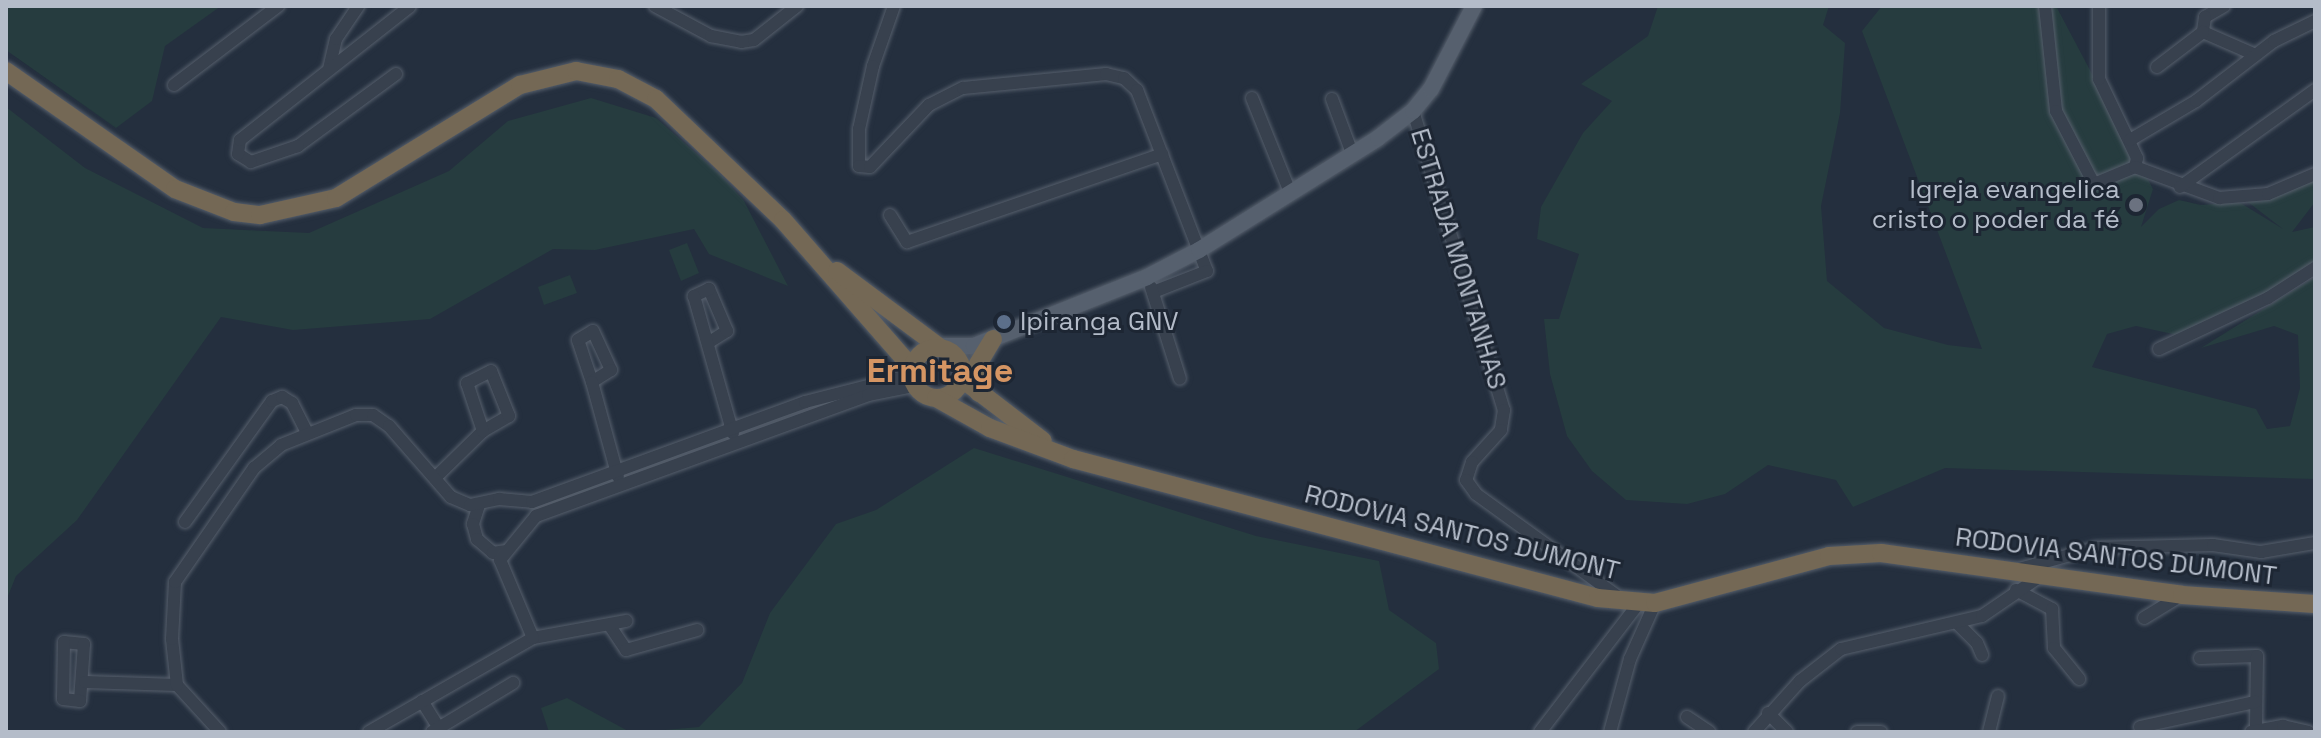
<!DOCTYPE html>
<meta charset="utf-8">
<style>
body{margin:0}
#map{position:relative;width:2321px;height:738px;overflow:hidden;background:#242f3e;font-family:"Space Grotesk",sans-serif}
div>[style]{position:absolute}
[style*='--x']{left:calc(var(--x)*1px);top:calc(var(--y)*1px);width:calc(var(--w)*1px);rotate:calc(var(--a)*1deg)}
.green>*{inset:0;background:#263c3f}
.roads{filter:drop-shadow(0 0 2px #565f6c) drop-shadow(0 0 2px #565f6c)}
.minor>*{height:12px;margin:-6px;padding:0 6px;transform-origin:6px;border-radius:6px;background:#38414e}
.major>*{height:16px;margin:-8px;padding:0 8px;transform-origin:8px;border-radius:8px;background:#56606e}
.highway>*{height:18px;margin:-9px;padding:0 9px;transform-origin:9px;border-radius:9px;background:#746855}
.highway>.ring{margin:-9px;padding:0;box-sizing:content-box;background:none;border:18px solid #746855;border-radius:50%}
.dots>*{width:22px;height:22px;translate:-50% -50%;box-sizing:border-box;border:4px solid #1d2633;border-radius:50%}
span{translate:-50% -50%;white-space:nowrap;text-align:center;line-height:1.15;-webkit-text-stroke:6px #1d2633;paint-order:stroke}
.poi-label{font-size:26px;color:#b4bcc9}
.right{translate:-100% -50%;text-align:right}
.left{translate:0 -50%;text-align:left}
.street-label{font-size:26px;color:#b4bcc9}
.district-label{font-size:34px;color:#d59563;font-weight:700}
.frame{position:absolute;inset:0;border:8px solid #b4bcc9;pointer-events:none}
</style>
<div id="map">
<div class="green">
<div style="clip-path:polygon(6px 6px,221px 6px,165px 46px,152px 101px,116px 128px,6px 50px)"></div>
<div style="clip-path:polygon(1658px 6px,1829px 6px,1823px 25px,1845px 43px,1840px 113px,1821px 206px,1827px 281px,1884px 328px,1948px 345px,1982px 349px,1862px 31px,1882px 6px,2056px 6px,2153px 189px,2141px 227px,2159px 209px,2179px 200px,2201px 205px,2239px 202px,2283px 229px,2244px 199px,2315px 174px,2315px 202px,2292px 232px,2315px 227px,2315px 259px,2308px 270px,2191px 338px,2136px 326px,2107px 334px,2092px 367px,2256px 409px,2267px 429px,2290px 426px,2300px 388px,2298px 335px,2274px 326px,2201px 348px,2315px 277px,2315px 479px,1945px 468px,1853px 507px,1836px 480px,1768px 465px,1725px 494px,1687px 504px,1626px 500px,1592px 471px,1567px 436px,1550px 374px,1544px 319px,1559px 319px,1579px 254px,1537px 239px,1541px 207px,1583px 133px,1612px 101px,1581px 84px,1648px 36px)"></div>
<div style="clip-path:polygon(591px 98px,656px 118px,722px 176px,744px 201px,788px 286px,709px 254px,694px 229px,595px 250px,553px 249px,430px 319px,293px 330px,221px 317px,77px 520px,16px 576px,6px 601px,6px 107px,85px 168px,203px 228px,309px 233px,449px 171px,508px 121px)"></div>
<div style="clip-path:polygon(687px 243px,699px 273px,681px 281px,669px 250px)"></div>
<div style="clip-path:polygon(570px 275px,577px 293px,544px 305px,538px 287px)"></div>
<div style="clip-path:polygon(974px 448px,1256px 536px,1379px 561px,1389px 610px,1436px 643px,1439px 669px,1354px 732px,642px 732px,699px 727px,742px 683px,770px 613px,836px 524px,876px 510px)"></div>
<div style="clip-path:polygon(567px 698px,630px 732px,549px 732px,541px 708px)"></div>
</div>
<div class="roads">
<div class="minor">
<div style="--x:655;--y:6;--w:64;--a:28.2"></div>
<div style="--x:711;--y:36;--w:31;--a:11"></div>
<div style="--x:741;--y:42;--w:13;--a:-9"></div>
<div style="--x:754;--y:40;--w:55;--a:-38.3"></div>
<div style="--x:894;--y:6;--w:64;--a:109.3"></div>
<div style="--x:873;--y:66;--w:65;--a:102.5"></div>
<div style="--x:859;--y:129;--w:37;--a:90"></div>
<div style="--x:859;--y:166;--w:11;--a:5"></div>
<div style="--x:870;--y:167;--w:86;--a:-46.4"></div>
<div style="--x:929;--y:105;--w:38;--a:-27"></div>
<div style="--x:963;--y:88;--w:144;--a:-5.6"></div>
<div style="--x:1106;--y:74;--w:18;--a:13"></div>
<div style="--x:1124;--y:78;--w:18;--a:43"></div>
<div style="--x:1137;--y:90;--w:194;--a:68.9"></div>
<div style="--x:1207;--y:271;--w:58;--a:158.7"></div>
<div style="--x:2045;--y:6;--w:106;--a:84"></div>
<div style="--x:2056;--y:111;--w:82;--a:62.5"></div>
<div style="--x:2094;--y:184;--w:44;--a:-22.5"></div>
<div style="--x:2135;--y:167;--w:9;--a:-77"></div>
<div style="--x:2137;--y:158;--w:88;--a:-115.7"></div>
<div style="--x:2099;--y:79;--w:73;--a:-90"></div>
<div style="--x:2224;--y:6;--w:22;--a:150"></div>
<div style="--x:2205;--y:17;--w:15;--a:98"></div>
<div style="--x:2203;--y:32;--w:55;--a:23.7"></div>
<div style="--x:2157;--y:67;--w:58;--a:-37.3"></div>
<div style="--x:329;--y:69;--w:31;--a:-77"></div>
<div style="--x:336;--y:39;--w:40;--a:-56"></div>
<div style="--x:396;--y:74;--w:122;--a:143.7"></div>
<div style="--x:298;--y:146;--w:50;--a:161.2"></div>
<div style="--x:251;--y:162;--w:15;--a:-148"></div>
<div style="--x:238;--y:154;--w:14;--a:-82"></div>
<div style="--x:240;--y:140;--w:216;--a:-38.2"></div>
<div style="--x:174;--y:85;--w:131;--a:-37.2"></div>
<div style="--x:1252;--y:98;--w:101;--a:68"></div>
<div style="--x:1332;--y:99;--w:58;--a:69.7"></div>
<div style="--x:1413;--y:111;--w:313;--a:73.1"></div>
<div style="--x:1504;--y:410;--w:20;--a:99"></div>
<div style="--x:1501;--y:430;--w:43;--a:132.2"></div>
<div style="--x:1472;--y:462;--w:19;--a:108"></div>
<div style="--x:1466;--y:480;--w:17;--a:54"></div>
<div style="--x:1476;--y:494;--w:179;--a:35.9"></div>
<div style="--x:2130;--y:140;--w:77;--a:-30.6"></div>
<div style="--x:2196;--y:101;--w:98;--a:-37.6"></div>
<div style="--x:2274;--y:41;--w:46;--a:-26"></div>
<div style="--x:2135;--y:167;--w:90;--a:20.3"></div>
<div style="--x:2219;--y:198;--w:49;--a:-4.7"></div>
<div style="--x:2268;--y:194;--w:51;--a:-23.1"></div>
<div style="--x:2180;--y:187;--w:166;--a:-35.7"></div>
<div style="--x:890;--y:215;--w:32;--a:58"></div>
<div style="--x:907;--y:242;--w:270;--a:-19"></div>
<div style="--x:1151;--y:287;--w:96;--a:72.5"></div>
<div style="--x:711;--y:341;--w:19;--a:-32"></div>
<div style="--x:727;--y:331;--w:46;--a:-113.2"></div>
<div style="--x:709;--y:289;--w:17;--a:155"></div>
<div style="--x:694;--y:296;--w:143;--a:74.2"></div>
<div style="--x:2159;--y:349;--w:120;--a:-25.1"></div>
<div style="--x:2268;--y:298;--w:56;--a:-32.6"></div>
<div style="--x:592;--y:382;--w:44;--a:-108.4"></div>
<div style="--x:578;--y:340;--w:17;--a:-31"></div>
<div style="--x:593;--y:331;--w:43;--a:65.2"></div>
<div style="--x:611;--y:370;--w:22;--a:148"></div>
<div style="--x:592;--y:382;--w:98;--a:74.7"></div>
<div style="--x:435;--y:478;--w:67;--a:-44.4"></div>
<div style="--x:483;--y:431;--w:30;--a:-30"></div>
<div style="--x:509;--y:416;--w:48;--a:-111.8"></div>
<div style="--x:491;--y:371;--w:27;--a:153"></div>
<div style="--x:467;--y:383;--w:51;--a:71.6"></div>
<div style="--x:479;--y:505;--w:20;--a:108"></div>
<div style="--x:473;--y:524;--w:16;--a:75"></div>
<div style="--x:477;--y:539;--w:21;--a:41"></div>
<div style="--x:493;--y:553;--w:12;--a:-9"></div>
<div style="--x:185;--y:522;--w:149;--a:-54.3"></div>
<div style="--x:272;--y:401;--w:11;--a:-22"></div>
<div style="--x:282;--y:397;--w:12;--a:31"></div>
<div style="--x:292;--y:403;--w:33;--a:63"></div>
<div style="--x:2019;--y:569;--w:80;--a:-15.3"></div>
<div style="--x:2096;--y:548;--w:117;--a:-1.5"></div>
<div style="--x:2213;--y:545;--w:49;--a:8.3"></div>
<div style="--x:2261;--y:552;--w:55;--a:-9.5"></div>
<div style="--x:2016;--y:590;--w:41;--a:27.8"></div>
<div style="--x:2052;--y:609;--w:39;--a:87"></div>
<div style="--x:2054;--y:648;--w:40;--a:51"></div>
<div style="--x:2144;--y:618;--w:44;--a:-31.2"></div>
<div style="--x:1957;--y:623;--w:28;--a:45"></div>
<div style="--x:1977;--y:643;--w:13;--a:67"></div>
<div style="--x:610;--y:626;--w:29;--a:56"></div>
<div style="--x:626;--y:650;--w:74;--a:-15.7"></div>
<div style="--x:533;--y:638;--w:95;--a:-10.4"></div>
<div style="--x:64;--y:642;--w:20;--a:6"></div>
<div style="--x:84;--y:644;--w:57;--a:94"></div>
<div style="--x:80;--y:701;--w:17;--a:-173"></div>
<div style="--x:63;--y:699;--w:57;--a:-89"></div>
<div style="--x:2200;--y:658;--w:57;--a:-2"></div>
<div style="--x:2257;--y:656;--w:74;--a:90.8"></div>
<div style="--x:85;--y:682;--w:92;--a:1.9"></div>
<div style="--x:422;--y:701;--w:32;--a:58"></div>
<div style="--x:1768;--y:713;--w:27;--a:45"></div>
<div style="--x:1687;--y:717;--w:27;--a:34"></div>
<div style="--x:2140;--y:727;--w:118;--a:-12.3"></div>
<div style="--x:220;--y:732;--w:64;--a:-132.5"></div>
<div style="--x:177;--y:685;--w:46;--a:-96.2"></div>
<div style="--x:172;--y:639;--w:57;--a:-87"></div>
<div style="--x:175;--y:582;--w:139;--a:-55.3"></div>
<div style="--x:254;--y:468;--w:35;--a:-40"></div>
<div style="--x:281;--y:445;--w:81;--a:-21.8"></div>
<div style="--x:356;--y:415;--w:17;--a:0"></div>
<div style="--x:373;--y:415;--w:19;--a:35"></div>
<div style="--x:389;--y:426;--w:94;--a:48.9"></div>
<div style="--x:451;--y:497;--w:21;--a:23"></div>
<div style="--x:470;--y:505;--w:30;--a:-12"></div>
<div style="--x:499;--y:499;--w:33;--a:5"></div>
<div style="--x:532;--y:502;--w:291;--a:-20.1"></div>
<div style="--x:805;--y:402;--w:109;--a:-14.3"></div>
<div style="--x:369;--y:732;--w:189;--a:-29.8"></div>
<div style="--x:533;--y:638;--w:85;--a:-112.9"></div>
<div style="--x:500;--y:560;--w:57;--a:-50.7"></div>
<div style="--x:536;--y:516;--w:353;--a:-20"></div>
<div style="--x:868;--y:395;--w:47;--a:-11.1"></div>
<div style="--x:432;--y:732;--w:95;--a:-31.2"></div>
<div style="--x:1540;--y:732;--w:163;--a:-52.5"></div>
<div style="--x:1610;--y:732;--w:76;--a:-74.7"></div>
<div style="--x:1630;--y:659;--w:61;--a:-65.9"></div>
<div style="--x:1754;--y:732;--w:69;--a:-48"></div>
<div style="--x:1800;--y:681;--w:52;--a:-38"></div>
<div style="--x:1841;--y:649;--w:145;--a:-13.2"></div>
<div style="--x:1982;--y:616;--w:73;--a:-34.3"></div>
<div style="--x:1857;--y:732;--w:24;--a:0"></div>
<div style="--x:1989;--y:732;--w:37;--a:-76"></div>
<div style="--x:2251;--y:732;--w:33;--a:-11"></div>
<div style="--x:2283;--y:726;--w:26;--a:13"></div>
</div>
<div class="major">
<div style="--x:938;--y:346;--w:36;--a:0"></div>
<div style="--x:974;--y:346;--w:186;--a:-21.7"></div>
<div style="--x:1147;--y:277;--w:59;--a:-27.4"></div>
<div style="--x:1199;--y:250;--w:211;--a:-32"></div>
<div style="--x:1378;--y:138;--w:44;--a:-37.6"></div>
<div style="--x:1413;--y:111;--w:28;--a:-51"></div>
<div style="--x:1431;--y:89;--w:93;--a:-62.6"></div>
</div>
<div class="highway">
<div style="--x:6;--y:71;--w:206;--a:34.9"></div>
<div style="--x:175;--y:189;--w:63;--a:21.3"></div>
<div style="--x:234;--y:212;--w:26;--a:7"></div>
<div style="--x:260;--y:215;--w:78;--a:-12.6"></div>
<div style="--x:336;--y:198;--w:216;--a:-31.6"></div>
<div style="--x:520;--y:85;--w:58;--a:-14"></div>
<div style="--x:576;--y:71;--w:43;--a:10.8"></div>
<div style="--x:618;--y:79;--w:43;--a:27.8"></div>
<div style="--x:656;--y:99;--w:175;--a:43.6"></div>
<div style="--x:783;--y:220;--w:196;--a:48.9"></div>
<div style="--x:837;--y:271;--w:126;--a:36.6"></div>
<div class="ring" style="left:912px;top:348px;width:32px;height:32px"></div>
<div style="--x:961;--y:378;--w:103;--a:37.5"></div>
<div style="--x:979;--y:393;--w:29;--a:-92"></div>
<div style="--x:978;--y:364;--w:29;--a:-59"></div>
<div style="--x:936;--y:398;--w:62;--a:29.1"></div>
<div style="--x:990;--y:428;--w:89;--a:20.5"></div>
<div style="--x:1073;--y:459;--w:543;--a:14.83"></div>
<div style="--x:1598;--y:598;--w:57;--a:5"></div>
<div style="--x:1655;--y:603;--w:180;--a:-15.1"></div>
<div style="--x:1829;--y:556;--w:52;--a:-3.3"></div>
<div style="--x:1881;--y:553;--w:304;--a:7.9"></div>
<div style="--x:2182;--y:595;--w:133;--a:3.9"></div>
</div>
</div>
<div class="dots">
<div style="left:2136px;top:205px;background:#6b7280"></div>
<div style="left:1004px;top:322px;background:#5c6f8a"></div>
</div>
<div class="poi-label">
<span class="right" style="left:2120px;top:205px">Igreja evangelica<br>cristo o poder da fé</span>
<span class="left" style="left:1020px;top:322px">Ipiranga GNV</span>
</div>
<div class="street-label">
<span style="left:1458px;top:259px;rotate:73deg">ESTRADA MONTANHAS</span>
<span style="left:1462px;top:533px;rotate:14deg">RODOVIA SANTOS DUMONT</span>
<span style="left:2116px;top:557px;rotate:7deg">RODOVIA SANTOS DUMONT</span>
</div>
<div class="district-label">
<span style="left:940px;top:371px">Ermitage</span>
</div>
<div class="frame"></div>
</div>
